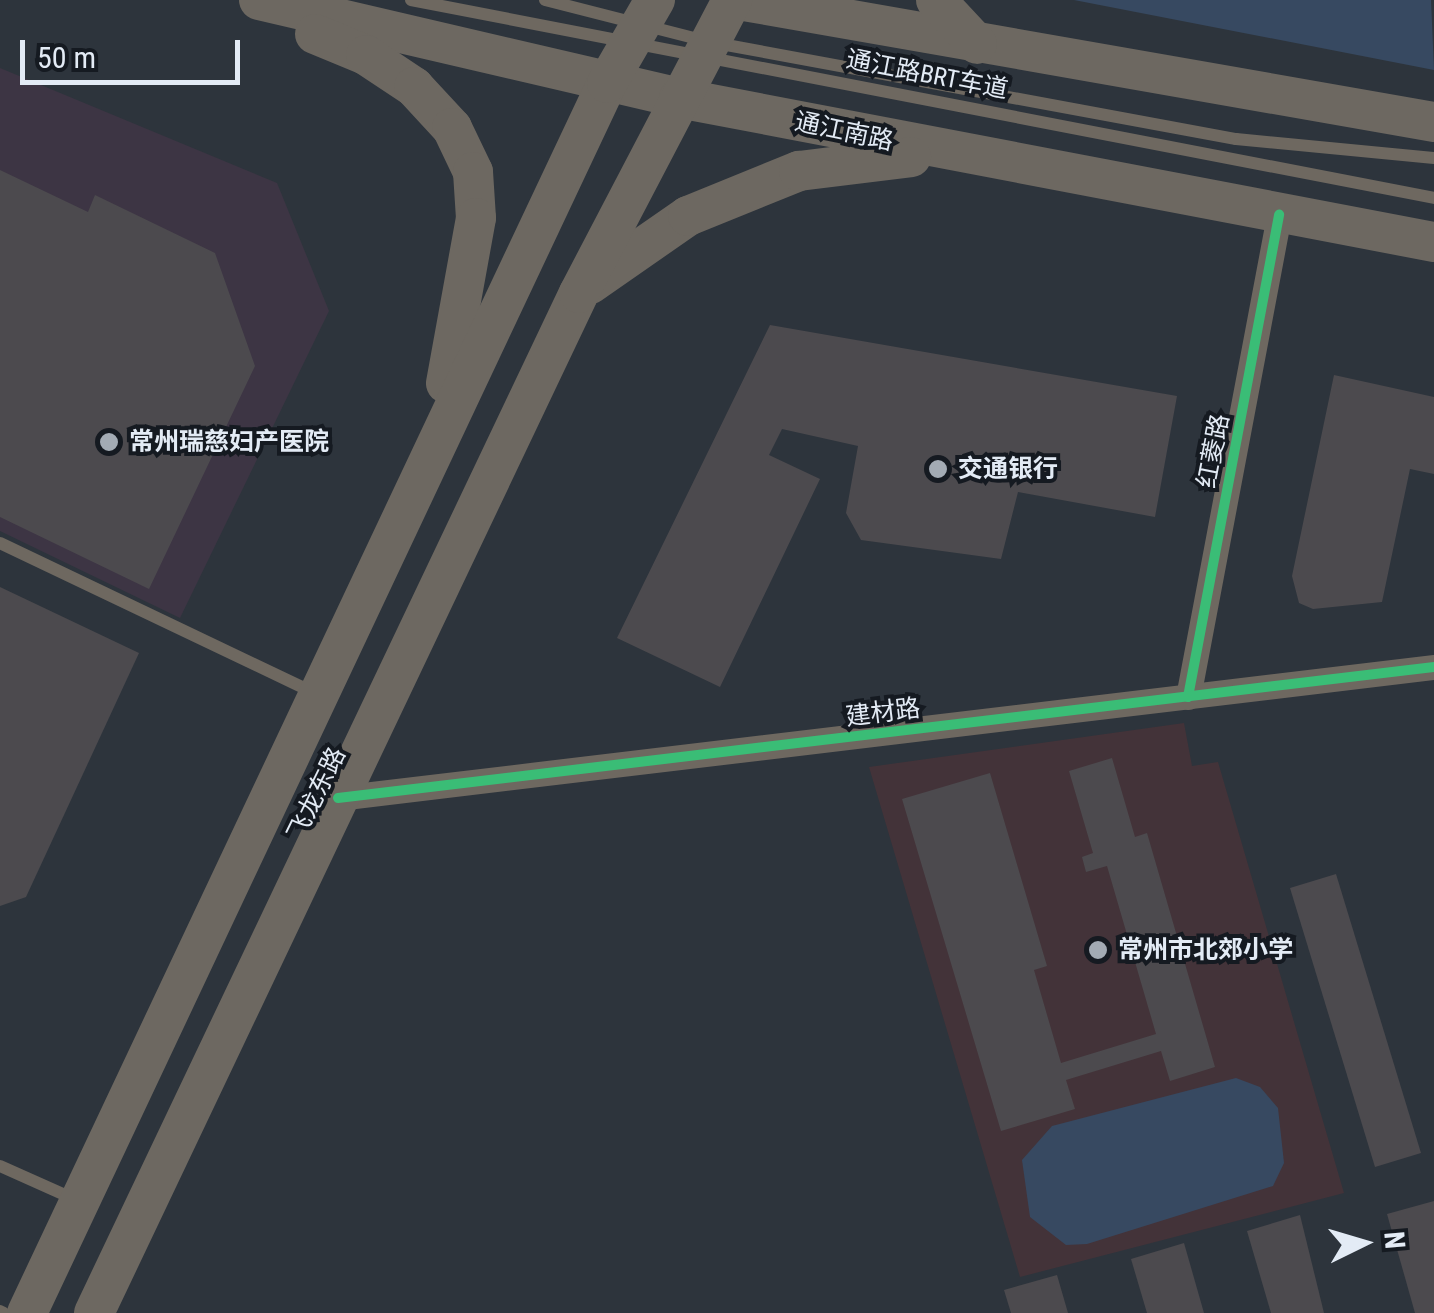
<!DOCTYPE html>
<meta charset="utf-8">
<style>
body{margin:0}
#map{position:relative;width:1434px;height:1313px;overflow:hidden;background:#2d343c;font-family:"Roboto Condensed","Noto Sans SC",sans-serif}
div>[style]{position:absolute}
[style*='--x']{left:calc(var(--x)*1px);top:calc(var(--y)*1px);width:calc(var(--w)*1px);rotate:calc(var(--a)*1deg)}
.education>*{inset:0;background:#433339}
.medical>*{inset:0;background:#3d3544}
.green>*{inset:0;background:#374961}
.building>*{inset:0;background:#4c4a4e}
.lane>*{height:12px;margin:-6px;padding:0 6px;transform-origin:6px;border-radius:6px;background:#6e6860}
.street>*{height:25px;margin:-12.5px;padding:0 12.5px;transform-origin:12.5px;border-radius:12.5px;background:#6e6860}
.primary>*{height:40px;margin:-20px;padding:0 20px;transform-origin:20px;border-radius:20px;background:#6d6861}
.cycleway>*{height:10px;margin:-5px;padding:0 5px;transform-origin:5px;border-radius:5px;background:#3abd76}
.dots>*{width:28px;height:28px;translate:-50% -50%;box-sizing:border-box;border:5px solid #151a21;border-radius:50%}
span{translate:-50% -50%;white-space:nowrap;text-align:center;line-height:1.15;-webkit-text-stroke:8px #151a21;paint-order:stroke}
.street-label{font-size:25px;color:#e3ebf5}
.poi-label{font-size:25px;color:#e3ebf5;font-weight:700}
.left{translate:0 -50%;text-align:left}
.north{position:absolute;left:1314px;top:1193px;width:100px;height:100px;-webkit-text-stroke:8px #151a21;paint-order:stroke;rotate:85deg;font-size:28px;font-weight:700;line-height:40px;text-align:center;color:#e3ebf5}
.north::after{content:'';display:block;margin:auto;width:35px;height:45px;background:#e3ebf5;clip-path:polygon(50% 0,100% 100%,50% 72%,0 100%)}
.scale{position:absolute;left:20px;top:40px;width:220px;height:45px;box-sizing:border-box;border:5px solid #e3ebf5;border-top:0;padding-left:12px;font-size:30px;line-height:35px;white-space:nowrap;color:#e3ebf5;-webkit-text-stroke:8px #151a21;paint-order:stroke}
</style>
<div id="map">
<div class="education">
<div style="clip-path:polygon(1184px 723px,1192px 766px,1218px 762px,1344px 1193px,1020px 1277px,869px 767px)"></div>
</div>
<div class="medical">
<div style="clip-path:polygon(0 68px,277px 183px,329px 311px,180px 618px,0 531px)"></div>
</div>
<div class="green">
<div style="clip-path:polygon(1074px 0,1431px 0,1434px 70px)"></div>
<div style="clip-path:polygon(1236px 1078px,1260px 1087px,1278px 1108px,1284px 1163px,1273px 1186px,1087px 1244px,1066px 1245px,1030px 1217px,1022px 1160px,1052px 1126px)"></div>
</div>
<div class="building">
<div style="clip-path:polygon(0 170px,88px 212px,95px 195px,215px 253px,255px 366px,149px 589px,0 517px)"></div>
<div style="clip-path:polygon(770px 325px,1177px 396px,1155px 517px,1018px 492px,1001px 559px,861px 540px,846px 513px,858px 446px,782px 429px,769px 455px,820px 479px,720px 687px,617px 638px)"></div>
<div style="clip-path:polygon(1334px 375px,1434px 397px,1434px 474px,1410px 469px,1382px 602px,1313px 609px,1299px 603px,1292px 576px)"></div>
<div style="clip-path:polygon(0 587px,139px 653px,26px 897px,0 906px)"></div>
<div style="clip-path:polygon(1112px 758px,1135px 837px,1147px 833px,1215px 1067px,1170px 1081px,1161px 1051px,1066px 1080px,1075px 1109px,1001px 1131px,902px 799px,990px 773px,1047px 966px,1034px 970px,1061px 1063px,1156px 1034px,1107px 866px,1086px 872px,1082px 857px,1093px 853px,1069px 771px)"></div>
<div style="clip-path:polygon(1336px 874px,1421px 1153px,1375px 1167px,1290px 888px)"></div>
<div style="clip-path:polygon(1434px 1201px,1434px 1313px,1415px 1313px,1387px 1214px)"></div>
<div style="clip-path:polygon(1300px 1215px,1324px 1313px,1271px 1313px,1247px 1231px)"></div>
<div style="clip-path:polygon(1184px 1243px,1204px 1313px,1147px 1313px,1131px 1259px)"></div>
<div style="clip-path:polygon(1057px 1275px,1068px 1313px,1011px 1313px,1004px 1290px)"></div>
</div>
<div class="lane">
<div style="--x:411;--y:0;--w:1042;--a:10.95"></div>
<div style="--x:545;--y:0;--w:170;--a:14.3"></div>
<div style="--x:710;--y:42;--w:535;--a:10.45"></div>
<div style="--x:1236;--y:139;--w:199;--a:5.5"></div>
<div style="--x:0;--y:543;--w:349;--a:25.5"></div>
<div style="--x:0;--y:1166;--w:81;--a:24"></div>
<div style="--x:0;--y:1311;--w:4;--a:27"></div>
</div>
<div class="street">
<div style="--x:1188;--y:697;--w:491;--a:-79.3"></div>
<div style="--x:338;--y:798;--w:1104;--a:-6.82"></div>
</div>
<div class="primary">
<div style="--x:259;--y:0;--w:431;--a:13.1"></div>
<div style="--x:679;--y:98;--w:769;--a:10.8"></div>
<div style="--x:738;--y:0;--w:707;--a:9.94"></div>
<div style="--x:936;--y:0;--w:60;--a:47"></div>
<div style="--x:315;--y:34;--w:55;--a:22.4"></div>
<div style="--x:366;--y:55;--w:58;--a:33.7"></div>
<div style="--x:414;--y:87;--w:56;--a:47.2"></div>
<div style="--x:452;--y:128;--w:49;--a:64.5"></div>
<div style="--x:473;--y:172;--w:46;--a:86.3"></div>
<div style="--x:476;--y:218;--w:168;--a:100.3"></div>
<div style="--x:590;--y:284;--w:119;--a:-34.8"></div>
<div style="--x:688;--y:216;--w:120;--a:-22.1"></div>
<div style="--x:799;--y:171;--w:113;--a:-7.1"></div>
<div style="--x:27;--y:1313;--w:1360;--a:-64.75"></div>
<div style="--x:607;--y:83;--w:96;--a:-60"></div>
<div style="--x:94;--y:1313;--w:1129;--a:-64.57"></div>
<div style="--x:579;--y:293;--w:331;--a:-62.4"></div>
</div>
<div class="cycleway">
<div style="--x:1188;--y:697;--w:491;--a:-79.3"></div>
<div style="--x:338;--y:798;--w:1104;--a:-6.82"></div>
</div>
<div class="dots">
<div style="left:109px;top:442px;background:#a3abb4"></div>
<div style="left:938px;top:469px;background:#a3abb4"></div>
<div style="left:1098px;top:950px;background:#a3abb4"></div>
</div>
<div class="street-label">
<span style="left:927px;top:75px;rotate:11deg">通江路BRT车道</span>
<span style="left:844px;top:132px;rotate:12deg">通江南路</span>
<span style="left:1214px;top:451px;rotate:-79deg">红菱路</span>
<span style="left:883px;top:713px;rotate:-7deg">建材路</span>
<span style="left:317px;top:794px;rotate:-64deg">飞龙东路</span>
</div>
<div class="poi-label">
<span class="left" style="left:129px;top:442px">常州瑞慈妇产医院</span>
<span class="left" style="left:958px;top:469px">交通银行</span>
<span class="left" style="left:1118px;top:950px">常州市北郊小学</span>
</div>
<div class="north">N</div>
<div class="scale">50 m</div>
</div>
